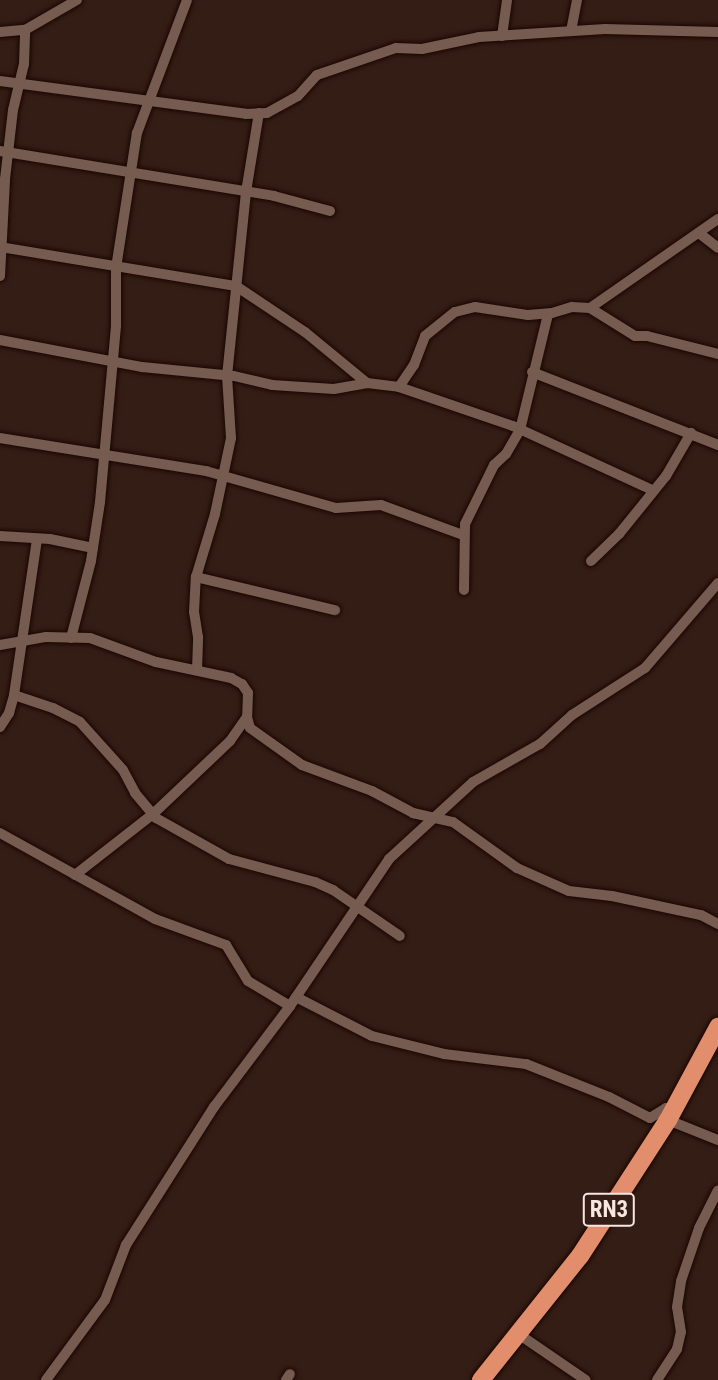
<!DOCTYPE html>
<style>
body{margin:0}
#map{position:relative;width:718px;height:1380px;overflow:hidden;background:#341d14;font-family:"Roboto Condensed",sans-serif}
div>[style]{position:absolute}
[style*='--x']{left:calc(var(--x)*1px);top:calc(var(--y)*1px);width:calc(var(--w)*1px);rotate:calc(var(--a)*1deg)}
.roads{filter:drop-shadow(0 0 2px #1a0602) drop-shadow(0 0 2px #1a0602)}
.minor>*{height:10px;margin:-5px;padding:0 5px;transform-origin:5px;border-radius:5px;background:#765b51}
.trunk>*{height:18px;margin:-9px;padding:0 9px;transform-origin:9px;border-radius:9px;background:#e28e6c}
span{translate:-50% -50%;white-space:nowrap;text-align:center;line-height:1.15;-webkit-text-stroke:5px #341d14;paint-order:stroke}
.shield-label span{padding:2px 5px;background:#341d14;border:2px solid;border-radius:5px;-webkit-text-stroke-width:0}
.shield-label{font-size:23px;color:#f8e7e1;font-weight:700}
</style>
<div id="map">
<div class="roads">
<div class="minor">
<div style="--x:571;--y:31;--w:32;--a:-79"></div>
<div style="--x:0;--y:32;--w:25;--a:-5"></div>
<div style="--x:25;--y:30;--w:60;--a:-30"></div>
<div style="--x:502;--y:36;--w:36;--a:-82"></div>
<div style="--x:0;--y:81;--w:248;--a:7.6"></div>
<div style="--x:246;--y:114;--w:21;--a:-3"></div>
<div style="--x:267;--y:113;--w:35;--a:-29"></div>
<div style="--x:298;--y:96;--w:28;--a:-48"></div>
<div style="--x:317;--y:75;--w:83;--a:-18.9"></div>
<div style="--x:396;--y:48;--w:26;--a:2"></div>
<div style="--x:422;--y:49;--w:58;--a:-11.9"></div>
<div style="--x:479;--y:37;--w:126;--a:-3.6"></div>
<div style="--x:605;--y:29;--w:113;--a:1.5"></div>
<div style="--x:0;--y:151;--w:278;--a:9.3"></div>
<div style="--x:274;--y:196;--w:58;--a:15"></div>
<div style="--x:699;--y:233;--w:24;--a:38"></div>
<div style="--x:0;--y:247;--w:239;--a:9.4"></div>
<div style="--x:236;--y:286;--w:83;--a:33.7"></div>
<div style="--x:305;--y:332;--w:80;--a:39.4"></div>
<div style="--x:0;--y:276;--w:97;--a:-87"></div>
<div style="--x:5;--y:179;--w:69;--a:-83.4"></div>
<div style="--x:13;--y:110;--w:47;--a:-76.6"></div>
<div style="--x:24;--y:64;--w:34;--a:-88"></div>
<div style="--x:590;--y:308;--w:156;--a:-34.8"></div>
<div style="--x:0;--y:340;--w:145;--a:10.8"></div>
<div style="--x:142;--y:367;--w:92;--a:5.6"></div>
<div style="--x:234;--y:376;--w:39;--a:13"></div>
<div style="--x:272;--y:385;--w:62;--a:3.7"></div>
<div style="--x:334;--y:389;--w:34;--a:-10"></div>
<div style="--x:367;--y:383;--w:32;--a:7"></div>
<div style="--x:399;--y:387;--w:120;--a:18.9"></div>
<div style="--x:513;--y:426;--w:155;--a:24.7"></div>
<div style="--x:532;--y:372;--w:200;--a:21.4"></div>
<div style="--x:399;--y:387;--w:27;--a:-56"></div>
<div style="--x:414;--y:365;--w:31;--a:-69"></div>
<div style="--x:425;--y:336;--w:38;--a:-39"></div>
<div style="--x:455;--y:312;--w:21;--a:-14"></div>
<div style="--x:475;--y:307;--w:54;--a:8.6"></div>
<div style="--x:528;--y:315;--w:24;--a:-5"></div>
<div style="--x:552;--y:313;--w:21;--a:-17"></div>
<div style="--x:572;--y:307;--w:18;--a:3"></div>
<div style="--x:590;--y:308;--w:53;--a:31.9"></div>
<div style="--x:635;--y:336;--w:12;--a:0"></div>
<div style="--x:647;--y:336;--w:73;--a:14.2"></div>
<div style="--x:0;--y:438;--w:209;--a:9.1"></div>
<div style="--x:206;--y:471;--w:135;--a:15.9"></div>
<div style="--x:336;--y:508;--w:45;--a:-3.8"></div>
<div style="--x:381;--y:505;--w:87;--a:20.1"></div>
<div style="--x:0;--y:536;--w:50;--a:3.4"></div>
<div style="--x:50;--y:539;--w:44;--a:11.8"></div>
<div style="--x:591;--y:561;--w:39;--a:-44"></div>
<div style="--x:619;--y:534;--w:75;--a:-51"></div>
<div style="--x:666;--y:476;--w:50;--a:-59.8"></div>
<div style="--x:196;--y:577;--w:143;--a:13.4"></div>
<div style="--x:464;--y:590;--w:66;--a:-89.1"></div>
<div style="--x:465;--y:524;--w:66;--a:-63.8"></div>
<div style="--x:494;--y:465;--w:16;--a:-43"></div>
<div style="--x:506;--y:454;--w:28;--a:-60"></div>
<div style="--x:520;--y:430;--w:119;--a:-76.4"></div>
<div style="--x:71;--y:638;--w:80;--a:-75.4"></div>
<div style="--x:91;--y:561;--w:60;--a:-81.3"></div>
<div style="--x:100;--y:502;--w:178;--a:-84.8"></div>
<div style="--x:116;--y:325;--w:57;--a:-90"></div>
<div style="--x:116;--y:268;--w:137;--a:-81.2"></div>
<div style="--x:137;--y:133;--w:142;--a:-69.4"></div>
<div style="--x:0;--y:645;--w:47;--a:-9.9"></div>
<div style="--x:46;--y:637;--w:44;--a:1.3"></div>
<div style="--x:90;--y:638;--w:70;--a:20"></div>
<div style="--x:156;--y:662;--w:77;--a:12"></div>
<div style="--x:231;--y:678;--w:13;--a:29"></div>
<div style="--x:242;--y:684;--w:11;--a:56"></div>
<div style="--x:248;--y:693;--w:24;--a:92"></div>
<div style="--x:247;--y:717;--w:11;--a:75"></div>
<div style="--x:250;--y:728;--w:64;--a:35.4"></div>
<div style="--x:302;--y:765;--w:75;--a:20.4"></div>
<div style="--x:372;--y:791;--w:47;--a:28.2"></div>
<div style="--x:413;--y:813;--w:41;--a:12.7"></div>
<div style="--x:453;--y:822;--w:79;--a:35.7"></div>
<div style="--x:517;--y:868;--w:57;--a:23.9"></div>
<div style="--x:569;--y:891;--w:43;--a:6.6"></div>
<div style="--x:612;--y:896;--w:91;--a:12.1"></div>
<div style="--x:701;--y:915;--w:19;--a:28"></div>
<div style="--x:197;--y:670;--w:33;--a:-88"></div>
<div style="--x:198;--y:637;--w:25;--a:-99"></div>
<div style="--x:194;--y:612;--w:35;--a:-87"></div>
<div style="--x:196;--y:577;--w:66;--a:-73.2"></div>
<div style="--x:215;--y:514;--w:78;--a:-78.1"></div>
<div style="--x:231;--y:438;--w:62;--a:-93.7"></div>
<div style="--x:227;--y:376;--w:185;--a:-84.1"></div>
<div style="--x:246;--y:192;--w:80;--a:-80.7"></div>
<div style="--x:14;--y:695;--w:41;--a:18.4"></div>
<div style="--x:53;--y:708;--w:30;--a:27"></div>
<div style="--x:80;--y:722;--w:64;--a:48.1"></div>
<div style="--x:123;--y:770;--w:26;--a:62"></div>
<div style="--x:135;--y:793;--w:33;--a:50"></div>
<div style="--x:156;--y:818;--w:84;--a:29.3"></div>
<div style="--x:229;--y:859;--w:89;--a:15"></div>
<div style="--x:315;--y:882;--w:20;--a:24"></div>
<div style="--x:333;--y:890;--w:81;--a:34.5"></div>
<div style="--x:0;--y:727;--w:17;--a:-57"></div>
<div style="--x:9;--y:713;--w:19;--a:-74"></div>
<div style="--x:14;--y:695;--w:158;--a:-81.6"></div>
<div style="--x:0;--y:833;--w:177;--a:29"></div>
<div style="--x:155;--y:919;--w:76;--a:20.1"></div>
<div style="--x:226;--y:945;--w:42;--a:58.6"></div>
<div style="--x:248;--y:981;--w:49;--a:30.8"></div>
<div style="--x:75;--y:875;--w:99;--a:-38"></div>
<div style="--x:153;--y:814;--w:106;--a:-43.5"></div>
<div style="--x:230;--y:741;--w:29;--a:-55"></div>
<div style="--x:296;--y:997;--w:85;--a:27.2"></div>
<div style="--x:372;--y:1036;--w:74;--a:14"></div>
<div style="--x:444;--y:1054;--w:83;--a:7"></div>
<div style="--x:526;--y:1064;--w:89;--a:21.7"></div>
<div style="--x:609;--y:1097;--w:46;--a:27.1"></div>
<div style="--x:650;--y:1118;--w:19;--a:-32"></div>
<div style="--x:666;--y:1108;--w:9;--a:0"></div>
<div style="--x:668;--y:1120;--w:54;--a:21.8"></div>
<div style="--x:517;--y:1333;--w:83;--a:34.3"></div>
<div style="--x:46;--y:1380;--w:99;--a:-53.6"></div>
<div style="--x:105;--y:1300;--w:59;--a:-69.1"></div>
<div style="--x:126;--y:1245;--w:164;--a:-57.5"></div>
<div style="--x:214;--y:1107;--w:126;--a:-53"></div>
<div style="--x:290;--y:1006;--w:177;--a:-56"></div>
<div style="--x:389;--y:859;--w:114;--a:-42.5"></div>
<div style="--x:473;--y:782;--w:77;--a:-29.6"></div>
<div style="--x:540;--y:744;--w:43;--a:-42.2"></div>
<div style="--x:572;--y:715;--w:87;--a:-32.8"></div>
<div style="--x:645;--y:668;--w:112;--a:-49.3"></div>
<div style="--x:286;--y:1380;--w:7;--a:-56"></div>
<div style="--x:657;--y:1380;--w:37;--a:-57"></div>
<div style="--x:677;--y:1349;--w:17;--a:-77"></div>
<div style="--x:681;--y:1332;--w:25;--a:-99"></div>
<div style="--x:677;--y:1307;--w:26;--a:-81"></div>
<div style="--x:681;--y:1281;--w:56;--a:-71.2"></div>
<div style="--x:699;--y:1228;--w:42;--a:-63.4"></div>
</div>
<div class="trunk">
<div style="--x:481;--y:1380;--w:159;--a:-51.4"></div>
<div style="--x:580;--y:1256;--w:162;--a:-57.1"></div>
<div style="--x:668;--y:1120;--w:106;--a:-61.7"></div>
</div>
</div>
<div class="shield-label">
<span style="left:609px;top:1210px">RN3</span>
</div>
</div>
